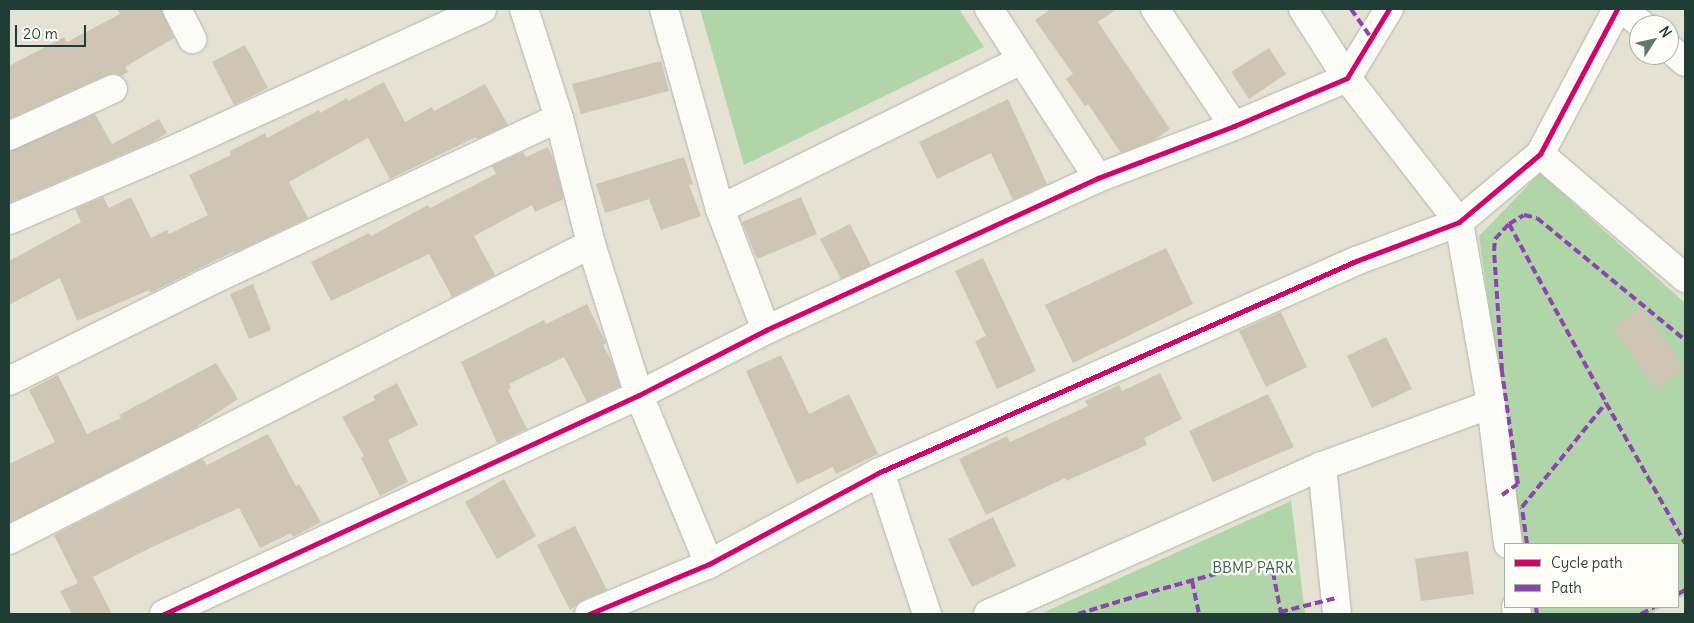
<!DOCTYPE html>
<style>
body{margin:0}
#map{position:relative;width:1694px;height:623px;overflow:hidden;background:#e5e2d3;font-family:Delius,sans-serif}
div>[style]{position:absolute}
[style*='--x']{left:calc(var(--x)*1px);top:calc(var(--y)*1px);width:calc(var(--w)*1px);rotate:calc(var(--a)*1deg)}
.green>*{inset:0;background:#afd5a9}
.building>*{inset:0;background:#cfc5b5}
.roads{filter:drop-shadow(0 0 1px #b2b3a9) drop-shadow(0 0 1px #b2b3a9)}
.minor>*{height:28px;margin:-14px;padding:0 14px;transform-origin:14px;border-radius:14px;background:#fbfbf8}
.quiet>*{height:4px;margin-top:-2px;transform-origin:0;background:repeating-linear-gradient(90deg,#8e44ad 0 8px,transparent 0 12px)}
.cycleway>*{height:5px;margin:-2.5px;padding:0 2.5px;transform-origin:2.5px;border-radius:2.5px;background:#d6006c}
span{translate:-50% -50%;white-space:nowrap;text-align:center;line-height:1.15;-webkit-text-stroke:5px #fdfcf7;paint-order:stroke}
.park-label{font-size:15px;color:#386048}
.frame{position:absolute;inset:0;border:10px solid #1f3d34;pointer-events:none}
.legend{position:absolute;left:1504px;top:543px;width:175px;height:65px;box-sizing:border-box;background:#fdfcf7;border:1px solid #a4b0a9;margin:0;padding:6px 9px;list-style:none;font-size:15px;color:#1f3d34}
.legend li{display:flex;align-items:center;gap:10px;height:25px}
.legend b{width:25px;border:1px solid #a4b0a9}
.north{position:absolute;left:1629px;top:15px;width:50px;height:50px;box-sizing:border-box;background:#fdfcf7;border:1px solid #a4b0a9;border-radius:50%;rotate:55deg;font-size:14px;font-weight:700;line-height:20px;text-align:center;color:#1f3d34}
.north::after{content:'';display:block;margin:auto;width:18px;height:22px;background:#64776c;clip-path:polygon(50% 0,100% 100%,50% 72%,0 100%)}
.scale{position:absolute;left:15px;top:25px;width:71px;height:22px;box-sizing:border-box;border:2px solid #1f3d34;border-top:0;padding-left:6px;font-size:15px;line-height:18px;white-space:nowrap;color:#1f3d34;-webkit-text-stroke:4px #fdfcf7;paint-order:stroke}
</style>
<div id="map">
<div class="green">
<div style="clip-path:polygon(700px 9px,959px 9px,984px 47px,744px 165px)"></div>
<div style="clip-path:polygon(1540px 173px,1685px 303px,1685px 595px,1678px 599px,1678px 544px,1523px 544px,1479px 236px)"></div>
<div style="clip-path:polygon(1291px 501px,1305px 614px,1040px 614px)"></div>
<div style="clip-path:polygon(1532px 607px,1663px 607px,1650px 614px,1533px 614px)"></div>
</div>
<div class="building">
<div style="clip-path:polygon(117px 9px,161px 9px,174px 38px,125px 67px,128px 72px,121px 76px,114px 73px,107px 75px,9px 119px,9px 66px,64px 37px,67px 42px,120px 14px)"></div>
<div style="clip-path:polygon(1051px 9px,1117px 9px,1098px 22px,1170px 129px,1154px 140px,1121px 153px,1088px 104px,1085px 106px,1066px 79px,1073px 74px,1035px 20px)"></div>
<div style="clip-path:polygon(245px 45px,268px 88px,234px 105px,212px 62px)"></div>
<div style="clip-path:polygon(1269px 48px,1286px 74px,1249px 99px,1231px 72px)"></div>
<div style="clip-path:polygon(661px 61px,669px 91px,581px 114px,572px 84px)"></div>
<div style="clip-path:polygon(384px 82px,405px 122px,432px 107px,434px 111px,485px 84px,508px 125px,477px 139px,476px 137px,390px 179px,368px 138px,289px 182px,308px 218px,234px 253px,234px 251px,150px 293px,149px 290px,77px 321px,60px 278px,9px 305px,9px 261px,81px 222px,75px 209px,103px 197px,109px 208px,131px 197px,151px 238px,167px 230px,169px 234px,208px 215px,189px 175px,231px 155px,230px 151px,265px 133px,267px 138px,319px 110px,320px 113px,347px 98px,348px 101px)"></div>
<div style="clip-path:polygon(1008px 99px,1047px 184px,1013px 200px,991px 153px,937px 179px,919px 142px)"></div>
<div style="clip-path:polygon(95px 114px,112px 144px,159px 119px,167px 133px,154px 141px,9px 203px,9px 151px)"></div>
<div style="clip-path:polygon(548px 147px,554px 161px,564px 199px,535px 212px,532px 205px,474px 236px,495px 275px,452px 297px,429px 254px,331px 301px,311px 262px,369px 233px,371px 236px,428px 205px,430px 208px,496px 174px,492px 166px,523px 152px,526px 157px)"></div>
<div style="clip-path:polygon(684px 157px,693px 184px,689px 185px,701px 216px,661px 230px,649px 199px,605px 213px,596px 184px)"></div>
<div style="clip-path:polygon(801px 197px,817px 234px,757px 259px,742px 222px)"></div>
<div style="clip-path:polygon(850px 224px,871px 265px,841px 279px,820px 239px)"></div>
<div style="clip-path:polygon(1166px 248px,1193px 304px,1073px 363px,1045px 305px)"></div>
<div style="clip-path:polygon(983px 258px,1036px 371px,997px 389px,975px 341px,986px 336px,955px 271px)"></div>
<div style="clip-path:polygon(253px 284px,271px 330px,249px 339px,230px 294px)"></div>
<div style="clip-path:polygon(587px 304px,606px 343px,603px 345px,612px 362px,620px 386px,587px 402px,564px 357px,509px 384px,511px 388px,508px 390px,527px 429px,497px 443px,461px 362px,544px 320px,546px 324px)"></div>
<div style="clip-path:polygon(1642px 307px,1685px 368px,1656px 390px,1612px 328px)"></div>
<div style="clip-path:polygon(1281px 312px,1307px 367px,1266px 387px,1239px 331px)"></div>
<div style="clip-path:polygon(1386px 337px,1412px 389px,1372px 408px,1347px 356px)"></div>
<div style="clip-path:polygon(781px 355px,809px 414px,849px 394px,878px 454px,836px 474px,833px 467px,797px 484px,746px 371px)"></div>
<div style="clip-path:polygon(216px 363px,238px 399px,188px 432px,9px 523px,9px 464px,55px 442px,29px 390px,58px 375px,87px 434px,121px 418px,119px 415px)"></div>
<div style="clip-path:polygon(1160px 373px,1182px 419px,1144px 438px,1147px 445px,1066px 481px,1065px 478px,986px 515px,959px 459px,1007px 436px,1010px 442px,1088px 406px,1085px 401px,1119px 385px,1122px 391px)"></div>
<div style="clip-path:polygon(397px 383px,418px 425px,388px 440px,408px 482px,380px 496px,361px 458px,364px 456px,342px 417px,375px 400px,373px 396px)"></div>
<div style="clip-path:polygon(1268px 394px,1294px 447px,1213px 482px,1189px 431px)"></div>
<div style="clip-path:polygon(268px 434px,296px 486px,299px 484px,321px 522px,293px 537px,291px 533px,260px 548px,239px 508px,150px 548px,93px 577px,112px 614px,72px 614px,60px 591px,78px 583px,54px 535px,203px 459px,207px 465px)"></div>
<div style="clip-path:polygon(504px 479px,536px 536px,497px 559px,465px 502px)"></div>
<div style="clip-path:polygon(993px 517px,1016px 566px,972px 587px,948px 539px)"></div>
<div style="clip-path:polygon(575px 526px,607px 590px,583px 600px,570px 610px,537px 545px)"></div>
<div style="clip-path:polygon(1468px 551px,1474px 594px,1421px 601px,1415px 559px)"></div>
</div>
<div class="roads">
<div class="minor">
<div style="--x:177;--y:9;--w:34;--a:63"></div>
<div style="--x:524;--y:9;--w:114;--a:72.2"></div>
<div style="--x:559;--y:118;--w:130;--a:75.7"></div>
<div style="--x:591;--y:244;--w:158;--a:72.4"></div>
<div style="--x:639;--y:395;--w:183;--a:67.5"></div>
<div style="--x:664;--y:9;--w:208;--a:74.4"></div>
<div style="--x:720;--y:209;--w:129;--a:69.2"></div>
<div style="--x:989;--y:9;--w:201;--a:57.2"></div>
<div style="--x:1155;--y:9;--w:141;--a:56"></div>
<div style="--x:1303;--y:9;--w:82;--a:57.5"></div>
<div style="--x:1347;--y:78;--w:182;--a:52.1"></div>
<div style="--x:1459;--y:222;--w:185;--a:80"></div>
<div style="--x:1491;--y:404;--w:141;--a:83.1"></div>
<div style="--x:1623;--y:9;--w:25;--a:40"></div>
<div style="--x:1669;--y:48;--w:21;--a:41"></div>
<div style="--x:9;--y:136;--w:114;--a:-24.3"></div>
<div style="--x:1540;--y:154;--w:191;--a:40.5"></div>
<div style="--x:720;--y:209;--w:337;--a:-26.3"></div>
<div style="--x:9;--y:220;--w:176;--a:-23.1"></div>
<div style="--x:171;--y:151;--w:342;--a:-24.5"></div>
<div style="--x:9;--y:381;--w:216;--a:-26.4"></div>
<div style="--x:202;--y:285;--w:394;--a:-25.1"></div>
<div style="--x:1322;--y:466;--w:149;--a:84.2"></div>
<div style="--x:880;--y:472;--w:150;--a:71.7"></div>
<div style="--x:9;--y:540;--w:653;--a:-26.96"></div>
<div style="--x:1516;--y:607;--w:7;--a:82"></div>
<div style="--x:164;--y:614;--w:523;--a:-24.75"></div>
<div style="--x:639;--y:395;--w:143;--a:-27.1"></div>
<div style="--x:766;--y:330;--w:365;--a:-24.6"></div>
<div style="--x:1098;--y:178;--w:146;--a:-20.9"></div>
<div style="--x:1234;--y:126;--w:123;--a:-23"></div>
<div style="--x:1347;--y:78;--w:81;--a:-58.7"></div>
<div style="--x:589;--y:614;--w:130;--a:-22.6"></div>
<div style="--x:709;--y:564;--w:194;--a:-28.3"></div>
<div style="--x:880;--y:472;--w:521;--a:-23.91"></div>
<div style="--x:1356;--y:261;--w:110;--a:-20.7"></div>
<div style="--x:1459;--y:222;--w:106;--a:-40"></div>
<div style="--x:1540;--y:154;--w:164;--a:-62"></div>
<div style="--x:988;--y:614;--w:365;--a:-23.9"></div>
<div style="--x:1322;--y:466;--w:180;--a:-20.1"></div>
</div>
</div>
<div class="quiet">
<div style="--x:1351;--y:9;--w:35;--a:55"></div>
<div style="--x:1509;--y:224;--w:204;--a:61.5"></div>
<div style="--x:1502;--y:495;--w:19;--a:-35"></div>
<div style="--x:1518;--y:484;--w:114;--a:-98.1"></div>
<div style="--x:1502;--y:371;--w:120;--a:-93.8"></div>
<div style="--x:1494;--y:251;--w:12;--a:-85"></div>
<div style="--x:1495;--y:239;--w:21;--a:-47"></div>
<div style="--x:1509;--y:224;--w:17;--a:-31"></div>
<div style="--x:1524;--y:215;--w:13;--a:13"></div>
<div style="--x:1537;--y:218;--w:192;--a:39.5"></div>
<div style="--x:1527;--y:544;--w:37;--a:-98"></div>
<div style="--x:1522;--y:507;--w:134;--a:-51.1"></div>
<div style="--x:1606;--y:403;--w:161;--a:60.6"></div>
<div style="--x:1192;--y:581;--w:34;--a:78"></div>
<div style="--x:1678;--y:594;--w:8;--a:-30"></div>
<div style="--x:1536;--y:607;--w:7;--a:82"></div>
<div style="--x:1280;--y:612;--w:58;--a:-14"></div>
<div style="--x:1078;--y:614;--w:65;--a:-17"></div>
<div style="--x:1140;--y:595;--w:108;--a:-15.6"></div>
<div style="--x:1244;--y:566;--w:21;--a:-11"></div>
<div style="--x:1265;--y:562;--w:13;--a:51"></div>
<div style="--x:1273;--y:572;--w:43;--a:79.2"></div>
<div style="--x:1641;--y:614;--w:15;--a:-28"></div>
</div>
<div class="cycleway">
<div style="--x:164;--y:614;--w:523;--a:-24.75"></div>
<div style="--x:639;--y:395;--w:143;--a:-27.1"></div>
<div style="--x:766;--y:330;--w:365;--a:-24.6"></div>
<div style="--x:1098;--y:178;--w:146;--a:-20.9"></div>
<div style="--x:1234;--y:126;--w:123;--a:-23"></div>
<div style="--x:1347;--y:78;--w:81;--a:-58.7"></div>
<div style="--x:589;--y:614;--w:130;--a:-22.6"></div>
<div style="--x:709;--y:564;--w:194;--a:-28.3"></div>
<div style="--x:880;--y:472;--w:521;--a:-23.91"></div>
<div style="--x:1356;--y:261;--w:110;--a:-20.7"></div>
<div style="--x:1459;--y:222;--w:106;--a:-40"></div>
<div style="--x:1540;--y:154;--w:164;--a:-62"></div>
</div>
<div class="park-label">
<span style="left:1253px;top:568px">BBMP PARK</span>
</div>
<div class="frame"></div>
<ul class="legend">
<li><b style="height:6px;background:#d6006c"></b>Cycle path</li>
<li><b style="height:6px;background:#8e44ad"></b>Path</li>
</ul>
<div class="north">N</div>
<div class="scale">20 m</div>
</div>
